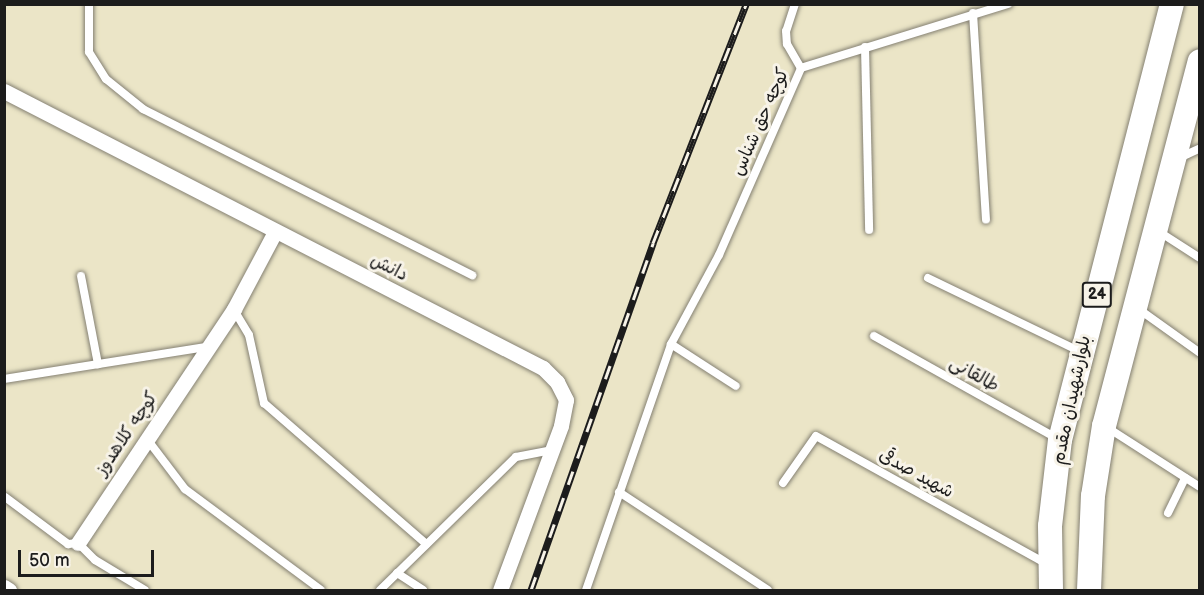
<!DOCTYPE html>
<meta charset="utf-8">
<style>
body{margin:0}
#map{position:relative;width:1204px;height:595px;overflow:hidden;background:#ebe5c7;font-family:"Balsamiq Sans","Playpen Sans Arabic",sans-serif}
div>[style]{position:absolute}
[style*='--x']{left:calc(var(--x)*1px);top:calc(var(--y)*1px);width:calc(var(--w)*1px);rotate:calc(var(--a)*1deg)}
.roads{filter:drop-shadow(0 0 2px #848072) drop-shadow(0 0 2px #848072)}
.service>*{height:8px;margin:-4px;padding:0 4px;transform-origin:4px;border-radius:4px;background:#fff}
.minor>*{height:15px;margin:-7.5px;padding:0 7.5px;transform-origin:7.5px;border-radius:7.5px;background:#fff}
.primary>*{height:24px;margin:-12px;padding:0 12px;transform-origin:12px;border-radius:12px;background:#fff}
.rail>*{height:7px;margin-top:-3.5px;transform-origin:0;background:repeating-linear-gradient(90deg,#f7f3e8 0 14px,#1c1c1c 0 28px);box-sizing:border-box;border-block:2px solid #1c1c1c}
span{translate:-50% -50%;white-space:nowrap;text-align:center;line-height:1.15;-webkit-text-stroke:6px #f7f3e8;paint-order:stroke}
.shield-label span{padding:2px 4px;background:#f7f3e8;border:2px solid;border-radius:4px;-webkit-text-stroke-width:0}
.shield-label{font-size:16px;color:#1c1c1c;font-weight:700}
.street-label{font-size:18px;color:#1c1c1c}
.frame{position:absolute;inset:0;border:6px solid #1c1c1c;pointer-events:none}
.scale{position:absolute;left:18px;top:550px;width:136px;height:27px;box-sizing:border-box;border:3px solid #1c1c1c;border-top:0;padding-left:8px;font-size:18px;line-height:21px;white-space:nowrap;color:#1c1c1c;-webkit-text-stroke:4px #f7f3e8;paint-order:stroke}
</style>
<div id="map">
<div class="roads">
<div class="service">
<div style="--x:89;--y:4;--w:48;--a:90"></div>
<div style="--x:89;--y:52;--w:32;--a:58"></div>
<div style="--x:106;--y:79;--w:48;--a:39"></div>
<div style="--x:143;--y:109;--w:369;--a:26.8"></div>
<div style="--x:795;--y:4;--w:28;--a:108"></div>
<div style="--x:786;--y:31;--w:13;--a:86"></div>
<div style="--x:787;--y:44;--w:28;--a:60"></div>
<div style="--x:973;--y:13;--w:207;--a:86.4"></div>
<div style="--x:865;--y:47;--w:183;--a:88.7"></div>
<div style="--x:1179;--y:158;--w:23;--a:-25"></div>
<div style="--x:1158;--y:231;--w:50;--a:32.7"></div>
<div style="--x:81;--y:276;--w:90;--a:79.1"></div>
<div style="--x:928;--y:278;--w:170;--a:25.8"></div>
<div style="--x:234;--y:310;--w:29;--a:59"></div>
<div style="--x:249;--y:335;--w:70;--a:77.6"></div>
<div style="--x:264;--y:403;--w:215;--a:41"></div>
<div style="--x:1140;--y:310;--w:74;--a:35.6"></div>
<div style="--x:874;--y:336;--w:211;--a:29.2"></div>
<div style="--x:671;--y:344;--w:77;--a:32.9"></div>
<div style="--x:4;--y:379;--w:206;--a:-9"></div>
<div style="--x:1108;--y:428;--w:109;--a:32.7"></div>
<div style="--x:147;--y:439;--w:63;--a:52.8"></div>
<div style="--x:185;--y:489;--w:169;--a:36.6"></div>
<div style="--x:783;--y:483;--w:57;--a:-54.9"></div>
<div style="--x:816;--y:436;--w:264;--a:29"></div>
<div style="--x:619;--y:492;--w:178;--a:33.3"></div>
<div style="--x:5;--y:497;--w:79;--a:36.7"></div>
<div style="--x:68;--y:544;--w:10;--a:-6"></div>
<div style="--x:78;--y:543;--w:24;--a:45"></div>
<div style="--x:95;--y:560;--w:58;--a:31"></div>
<div style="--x:1168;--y:513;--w:39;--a:-64"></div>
<div style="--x:397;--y:573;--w:31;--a:33"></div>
<div style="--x:380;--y:590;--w:190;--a:-44.4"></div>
<div style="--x:516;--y:457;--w:36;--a:-11"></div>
<div style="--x:586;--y:590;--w:260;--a:-70.9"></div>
<div style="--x:671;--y:344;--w:101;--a:-61.7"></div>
<div style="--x:719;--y:255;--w:204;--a:-66.3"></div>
<div style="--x:801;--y:68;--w:217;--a:-17.2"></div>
</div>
<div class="minor">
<div style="--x:4;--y:91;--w:606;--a:27.2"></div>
<div style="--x:543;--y:368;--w:20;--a:45"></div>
<div style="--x:557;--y:382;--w:20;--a:63"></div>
<div style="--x:566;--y:400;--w:26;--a:101"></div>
<div style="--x:561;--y:426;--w:175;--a:110.4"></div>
<div style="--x:78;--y:543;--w:281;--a:-56.3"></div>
<div style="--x:234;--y:309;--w:87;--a:-62"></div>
<div style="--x:4;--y:587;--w:6;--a:31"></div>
</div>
<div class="primary">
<div style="--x:1051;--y:590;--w:64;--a:-90.9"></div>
<div style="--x:1050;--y:526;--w:87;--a:-83.4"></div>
<div style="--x:1060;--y:440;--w:450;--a:-75.6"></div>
<div style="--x:1089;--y:590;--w:94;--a:-87.6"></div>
<div style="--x:1093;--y:496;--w:71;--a:-81.1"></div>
<div style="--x:1104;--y:426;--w:377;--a:-75.3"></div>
</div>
</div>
<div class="rail">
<div style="--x:531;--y:590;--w:368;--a:-70.6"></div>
<div style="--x:653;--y:243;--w:256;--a:-68.7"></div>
</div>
<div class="shield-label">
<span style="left:1097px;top:295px">24</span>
</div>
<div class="street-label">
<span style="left:761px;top:122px;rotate:-66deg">کوچه حق شناس</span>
<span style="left:389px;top:268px;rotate:27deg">دانش</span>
<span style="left:974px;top:375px;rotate:29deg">طالقانی</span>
<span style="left:1072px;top:400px;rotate:-78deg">بلوارشهیدان مقدم</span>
<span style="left:127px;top:434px;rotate:-56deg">کوچه کلاهدوز</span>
<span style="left:916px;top:474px;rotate:29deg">شهید صدقی</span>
</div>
<div class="frame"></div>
<div class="scale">50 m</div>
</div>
